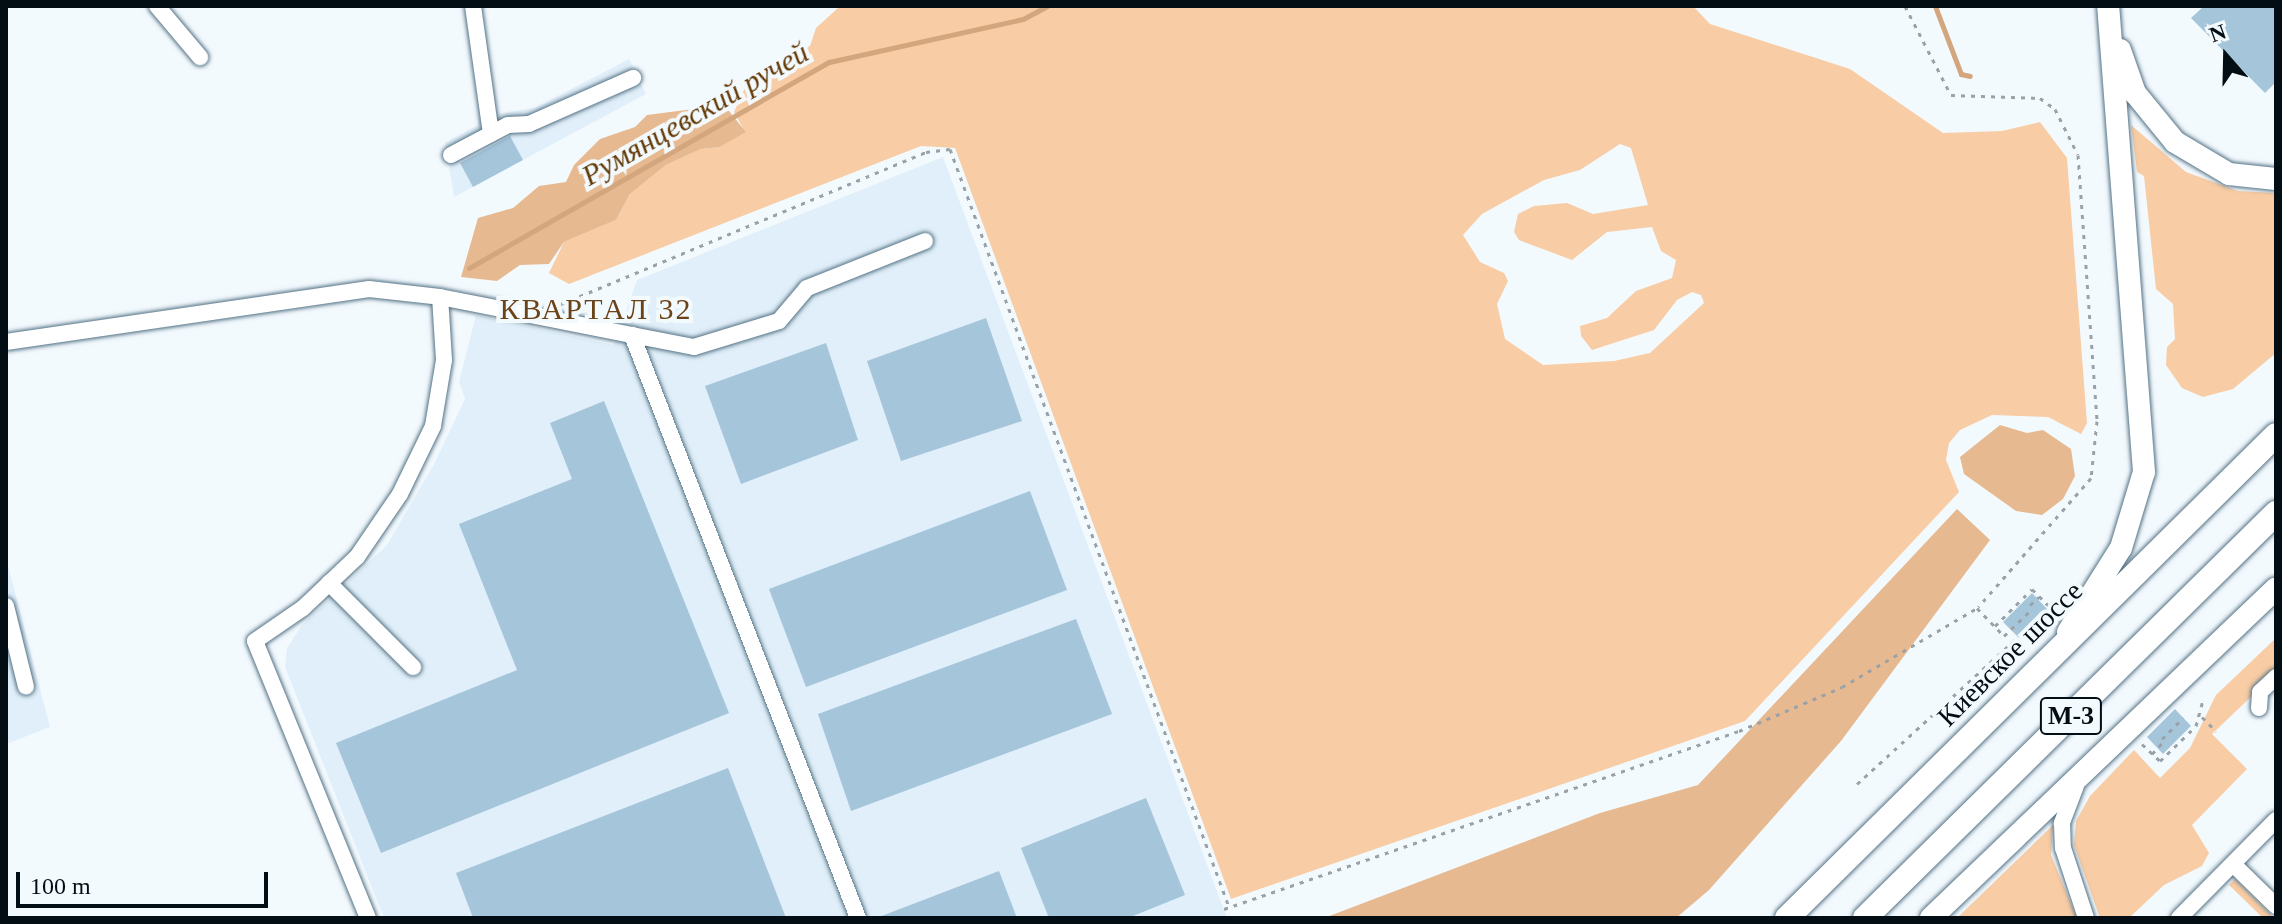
<!DOCTYPE html>
<meta charset="utf-8">
<style>
body{margin:0}
#map{position:relative;width:2282px;height:924px;overflow:hidden;background:#f3fafe;font-family:"Times New Roman",serif}
div>[style]{position:absolute}
[style*='--x']{left:calc(var(--x)*1px);top:calc(var(--y)*1px);width:calc(var(--w)*1px);rotate:calc(var(--a)*1deg)}
.built>*{inset:0;background:#e0eff9}
.green>*{inset:0;background:#f8cca4}
.forest>*{inset:0;background:#e7b991}
.stream>*{height:5px;margin:-2.5px;padding:0 2.5px;transform-origin:2.5px;border-radius:2.5px;background:#d3a67e}
.building>*{inset:0;background:#a5c5db}
.path>*{height:3px;margin-top:-1.5px;transform-origin:0;background:repeating-linear-gradient(90deg,#9aa2a7 0 4px,transparent 0 10px)}
.roads{filter:drop-shadow(0 0 2px #547285) drop-shadow(0 0 2px #547285)}
.minor>*{height:16px;margin:-8px;padding:0 8px;transform-origin:8px;border-radius:8px;background:#fff}
.major>*{height:22px;margin:-11px;padding:0 11px;transform-origin:11px;border-radius:11px;background:#fff}
.highway>*{height:24px;margin:-12px;padding:0 12px;transform-origin:12px;border-radius:12px;background:#fff}
span{translate:-50% -50%;white-space:nowrap;text-align:center;line-height:1.15;-webkit-text-stroke:8px #f3fafe;paint-order:stroke}
.shield-label span{padding:2px 6px;background:#f3fafe;border:2px solid;border-radius:6px;-webkit-text-stroke-width:0}
.shield-label{font-size:26px;color:#030d14;font-weight:700}
.street-label{font-size:28px;color:#030d14}
.water-label{font-size:30px;color:#633906;font-style:italic}
.neighbourhood-label{font-size:30px;color:#6c4319;letter-spacing:2px}
.frame{position:absolute;inset:0;border:8px solid #030d14;pointer-events:none}
.north{position:absolute;left:2186px;top:16px;width:80px;height:80px;-webkit-text-stroke:6px #f3fafe;paint-order:stroke;rotate:340deg;font-size:22px;font-weight:700;line-height:32px;text-align:center;color:#030d14}
.north::after{content:'';display:block;margin:auto;width:28px;height:36px;background:#030d14;clip-path:polygon(50% 0,100% 100%,50% 72%,0 100%)}
.scale{position:absolute;left:16px;top:872px;width:252px;height:36px;box-sizing:border-box;border:4px solid #030d14;border-top:0;padding-left:10px;font-size:24px;line-height:28px;white-space:nowrap;color:#030d14;-webkit-text-stroke:6px #f3fafe;paint-order:stroke}
</style>
<div id="map">
<div class="built">
<div style="clip-path:polygon(629px 59px,646px 94px,454px 197px,445px 143px,478px 125px,479px 117px,535px 108px)"></div>
<div style="clip-path:polygon(943px 157px,1227px 918px,384px 918px,285px 667px,287px 648px,302px 625px,387px 545px,433px 466px,465px 399px,459px 382px,476px 315px,614px 345px,637px 280px)"></div>
<div style="clip-path:polygon(6px 558px,50px 727px,6px 744px)"></div>
</div>
<div class="green">
<div style="clip-path:polygon(evenodd,866px 6px,1693px 6px,1710px 24px,1850px 69px,1943px 133px,2002px 131px,2040px 122px,2067px 158px,2087px 423px,2081px 434px,2048px 417px,1992px 415px,1960px 430px,1949px 443px,1946px 460px,1959px 492px,1745px 721px,1231px 899px,955px 148px,921px 146px,569px 284px,549px 273px,564px 242px,616px 220px,630px 194px,666px 165px,701px 149px,720px 147px,745px 132px,734px 112px,749px 79px,810px 46px,816px 28px,838px 8px,866px 6px,1620px 144px,1631px 148px,1648px 205px,1593px 214px,1567px 203px,1534px 206px,1518px 214px,1514px 232px,1519px 240px,1572px 260px,1607px 232px,1652px 227px,1661px 251px,1676px 260px,1672px 278px,1636px 291px,1607px 318px,1580px 326px,1581px 336px,1592px 350px,1654px 330px,1677px 300px,1692px 292px,1701px 295px,1704px 303px,1650px 353px,1614px 361px,1543px 365px,1505px 339px,1497px 304px,1508px 281px,1504px 273px,1480px 262px,1463px 235px,1482px 214px,1544px 180px,1580px 170px,1620px 144px)"></div>
<div style="clip-path:polygon(2131px 125px,2186px 172px,2238px 191px,2276px 193px,2276px 353px,2233px 389px,2203px 397px,2182px 388px,2166px 365px,2167px 347px,2175px 339px,2173px 304px,2156px 289px,2144px 176px,2137px 172px)"></div>
<div style="clip-path:polygon(2276px 638px,2276px 673px,2212px 734px,2247px 769px,2192px 825px,2209px 853px,2202px 866px,2164px 885px,2129px 918px,2100px 918px,2074px 845px,2076px 821px,2090px 796px,2134px 750px,2160px 778px,2190px 748px,2216px 695px)"></div>
<div style="clip-path:polygon(2053px 825px,2051px 855px,2077px 918px,1957px 918px)"></div>
<div style="clip-path:polygon(2235px 879px,2274px 918px,2263px 918px,2229px 885px)"></div>
</div>
<div class="forest">
<div style="clip-path:polygon(724px 105px,746px 132px,720px 147px,701px 149px,666px 165px,630px 194px,616px 220px,564px 242px,549px 264px,520px 265px,497px 281px,461px 277px,478px 218px,513px 208px,539px 186px,566px 182px,574px 165px,600px 139px,635px 127px,647px 115px)"></div>
<div style="clip-path:polygon(2000px 425px,2027px 433px,2043px 430px,2071px 449px,2075px 476px,2063px 499px,2042px 515px,2016px 511px,1964px 474px,1960px 457px)"></div>
<div style="clip-path:polygon(1957px 509px,1990px 540px,1841px 741px,1709px 890px,1676px 918px,1324px 918px,1600px 813px,1698px 785px)"></div>
</div>
<div class="stream">
<div style="--x:1935;--y:6;--w:73;--a:69.1"></div>
<div style="--x:1961;--y:74;--w:9;--a:13"></div>
<div style="--x:469;--y:268;--w:415;--a:-29.8"></div>
<div style="--x:829;--y:62;--w:199;--a:-12.5"></div>
<div style="--x:1023;--y:19;--w:27;--a:-28"></div>
</div>
<div class="building">
<div style="clip-path:polygon(2204px 6px,2276px 6px,2276px 82px,2265px 93px,2191px 18px)"></div>
<div style="clip-path:polygon(510px 136px,523px 160px,473px 187px,460px 163px)"></div>
<div style="clip-path:polygon(986px 318px,1022px 421px,901px 461px,867px 361px)"></div>
<div style="clip-path:polygon(826px 343px,858px 440px,741px 484px,705px 386px)"></div>
<div style="clip-path:polygon(604px 401px,729px 713px,381px 853px,336px 743px,517px 670px,459px 524px,572px 479px,550px 423px)"></div>
<div style="clip-path:polygon(1030px 491px,1067px 590px,806px 687px,769px 589px)"></div>
<div style="clip-path:polygon(2032px 593px,2048px 610px,2019px 638px,2003px 622px)"></div>
<div style="clip-path:polygon(1076px 619px,1112px 714px,851px 811px,818px 714px)"></div>
<div style="clip-path:polygon(2175px 709px,2191px 726px,2163px 754px,2147px 737px)"></div>
<div style="clip-path:polygon(728px 768px,786px 918px,473px 918px,456px 873px)"></div>
<div style="clip-path:polygon(1146px 798px,1185px 895px,1128px 918px,1049px 918px,1021px 848px)"></div>
<div style="clip-path:polygon(999px 871px,1017px 918px,879px 918px,879px 917px)"></div>
</div>
<div class="path">
<div style="--x:1905;--y:6;--w:100;--a:62.7"></div>
<div style="--x:1951;--y:95;--w:89;--a:1.9"></div>
<div style="--x:2040;--y:98;--w:19;--a:36"></div>
<div style="--x:2055;--y:109;--w:51;--a:63.4"></div>
<div style="--x:2078;--y:155;--w:267;--a:85.9"></div>
<div style="--x:2097;--y:421;--w:57;--a:96"></div>
<div style="--x:2091;--y:478;--w:171;--a:131.2"></div>
<div style="--x:561;--y:304;--w:395;--a:-22.6"></div>
<div style="--x:926;--y:152;--w:24;--a:-7"></div>
<div style="--x:950;--y:149;--w:808;--a:69.79"></div>
<div style="--x:2030;--y:605;--w:12;--a:-42"></div>
<div style="--x:1995;--y:626;--w:52;--a:-45"></div>
<div style="--x:2032;--y:589;--w:27;--a:45"></div>
<div style="--x:2202;--y:717;--w:20;--a:45"></div>
<div style="--x:2162;--y:739;--w:30;--a:-45"></div>
<div style="--x:2142;--y:744;--w:25;--a:43"></div>
<div style="--x:2160;--y:761;--w:50;--a:-44.2"></div>
<div style="--x:2196;--y:726;--w:27;--a:-75"></div>
<div style="--x:2152;--y:754;--w:18;--a:-47"></div>
<div style="--x:1857;--y:784;--w:292;--a:-42.4"></div>
<div style="--x:1224;--y:909;--w:545;--a:-19.07"></div>
<div style="--x:1739;--y:731;--w:112;--a:-23.1"></div>
<div style="--x:1842;--y:687;--w:156;--a:-30.3"></div>
<div style="--x:1977;--y:608;--w:39;--a:46"></div>
<div style="--x:2004;--y:636;--w:40;--a:-44"></div>
</div>
<div class="roads">
<div class="minor">
<div style="--x:157;--y:6;--w:67;--a:49.9"></div>
<div style="--x:473;--y:6;--w:129;--a:82"></div>
<div style="--x:451;--y:155;--w:64;--a:-27.8"></div>
<div style="--x:508;--y:125;--w:21;--a:-3"></div>
<div style="--x:529;--y:124;--w:114;--a:-23.9"></div>
<div style="--x:632;--y:335;--w:63;--a:11"></div>
<div style="--x:694;--y:347;--w:89;--a:-17"></div>
<div style="--x:779;--y:321;--w:43;--a:-49.7"></div>
<div style="--x:807;--y:288;--w:127;--a:-21.7"></div>
<div style="--x:6;--y:342;--w:367;--a:-8.3"></div>
<div style="--x:369;--y:289;--w:71;--a:6.4"></div>
<div style="--x:440;--y:297;--w:196;--a:11.2"></div>
<div style="--x:632;--y:335;--w:625;--a:68.81"></div>
<div style="--x:329;--y:583;--w:119;--a:45"></div>
<div style="--x:6;--y:606;--w:83;--a:76.1"></div>
<div style="--x:2259;--y:708;--w:16;--a:-86"></div>
<div style="--x:2260;--y:692;--w:22;--a:-43"></div>
<div style="--x:2076;--y:786;--w:40;--a:111"></div>
<div style="--x:2062;--y:823;--w:25;--a:88"></div>
<div style="--x:2063;--y:848;--w:74;--a:71.8"></div>
<div style="--x:2233;--y:864;--w:60;--a:44.3"></div>
<div style="--x:368;--y:918;--w:299;--a:-112.2"></div>
<div style="--x:255;--y:641;--w:58;--a:-34.5"></div>
<div style="--x:303;--y:608;--w:74;--a:-43.4"></div>
<div style="--x:357;--y:557;--w:76;--a:-55.7"></div>
<div style="--x:400;--y:494;--w:76;--a:-64.1"></div>
<div style="--x:433;--y:426;--w:67;--a:-80.5"></div>
<div style="--x:444;--y:360;--w:63;--a:-93.6"></div>
<div style="--x:2179;--y:918;--w:138;--a:-45.3"></div>
</div>
<div class="major">
<div style="--x:2120;--y:50;--w:46;--a:70.8"></div>
<div style="--x:2135;--y:93;--w:63;--a:50.8"></div>
<div style="--x:2175;--y:142;--w:63;--a:30.7"></div>
<div style="--x:2229;--y:174;--w:47;--a:6.1"></div>
<div style="--x:2068;--y:632;--w:99;--a:-57.8"></div>
<div style="--x:2121;--y:548;--w:79;--a:-73.2"></div>
<div style="--x:2144;--y:472;--w:467;--a:-94.4"></div>
<div style="--x:1931;--y:918;--w:477;--a:-43.7"></div>
</div>
<div class="highway">
<div style="--x:1787;--y:918;--w:687;--a:-44.65"></div>
<div style="--x:1865;--y:918;--w:577;--a:-44.58"></div>
</div>
</div>
<div class="shield-label">
<span style="left:2071px;top:716px">М-3</span>
</div>
<div class="street-label">
<span style="left:2010px;top:654px;rotate:-45deg">Киевское шоссе</span>
</div>
<div class="water-label">
<span style="left:695px;top:114px;rotate:-30deg">Румянцевский ручей</span>
</div>
<div class="neighbourhood-label">
<span style="left:596px;top:309px">КВАРТАЛ 32</span>
</div>
<div class="frame"></div>
<div class="north">N</div>
<div class="scale">100 m</div>
</div>
